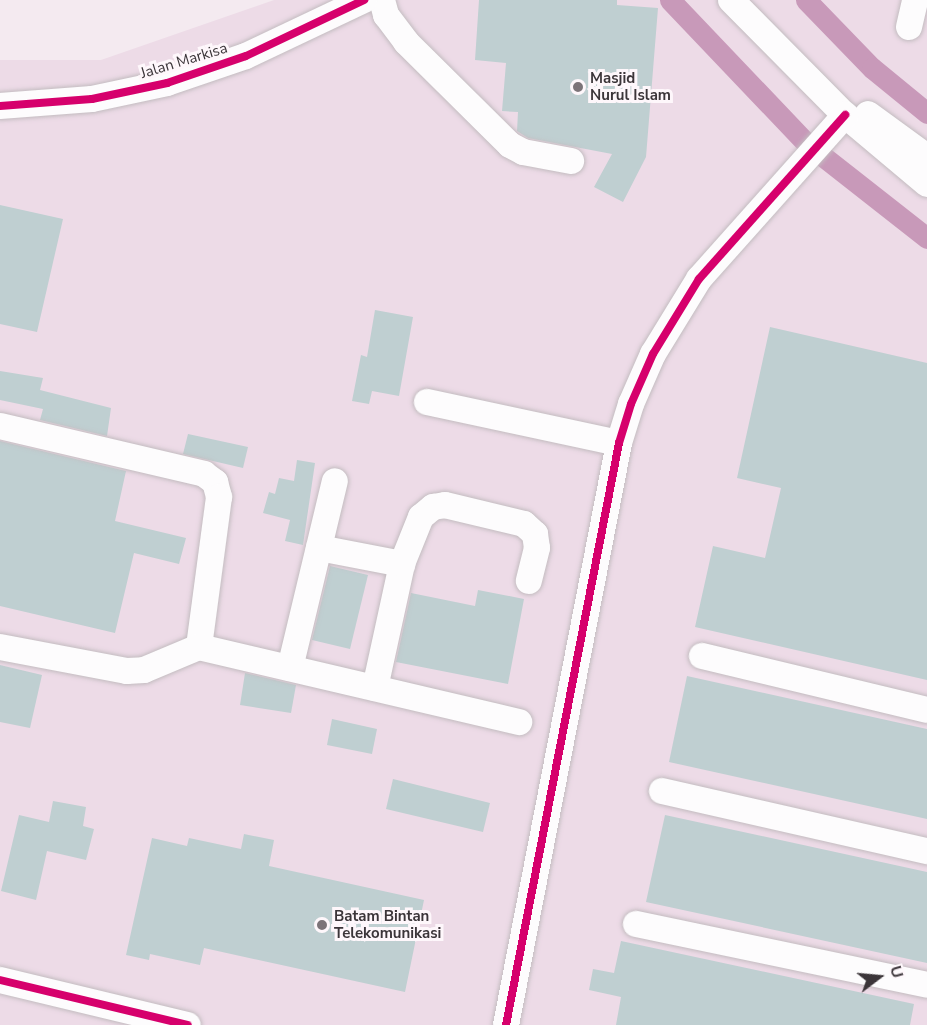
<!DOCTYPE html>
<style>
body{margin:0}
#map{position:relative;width:927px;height:1025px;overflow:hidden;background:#f4eaf0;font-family:"Nunito Sans",sans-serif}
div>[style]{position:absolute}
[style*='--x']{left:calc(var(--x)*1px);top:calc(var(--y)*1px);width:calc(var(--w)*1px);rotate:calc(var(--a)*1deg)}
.built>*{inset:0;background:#eddbe7}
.canal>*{height:21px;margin:-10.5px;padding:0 10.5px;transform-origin:10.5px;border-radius:10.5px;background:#c899b9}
.building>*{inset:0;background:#bfcfd1}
.roads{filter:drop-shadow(0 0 2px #c3bcc0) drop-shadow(0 0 2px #c3bcc0)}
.minor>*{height:26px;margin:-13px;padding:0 13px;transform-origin:13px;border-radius:13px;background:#fdfcfd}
.cycleway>*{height:8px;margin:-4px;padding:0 4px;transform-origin:4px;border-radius:4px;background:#d6006c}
.dots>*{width:16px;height:16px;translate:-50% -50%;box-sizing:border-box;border:3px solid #fef7fb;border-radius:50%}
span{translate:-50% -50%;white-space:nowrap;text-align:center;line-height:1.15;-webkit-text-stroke:6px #fef7fb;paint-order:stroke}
.street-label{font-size:15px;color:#3b3539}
.poi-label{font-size:15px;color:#3b3539;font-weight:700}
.left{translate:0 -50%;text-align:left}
.north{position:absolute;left:849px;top:947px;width:60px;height:60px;-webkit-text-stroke:4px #fef7fb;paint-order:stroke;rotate:74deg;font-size:16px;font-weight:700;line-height:24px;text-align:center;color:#3b3539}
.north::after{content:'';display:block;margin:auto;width:21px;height:27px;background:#3b3539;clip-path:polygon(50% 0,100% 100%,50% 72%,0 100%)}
</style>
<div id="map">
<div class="built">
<div style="clip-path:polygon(274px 0,927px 0,927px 1025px,0 1025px,0 60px,101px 60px)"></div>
</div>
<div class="canal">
<div style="--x:670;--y:0;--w:204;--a:46.4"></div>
<div style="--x:806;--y:0;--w:95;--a:45.9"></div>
<div style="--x:872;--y:68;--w:71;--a:39.3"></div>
<div style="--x:820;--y:154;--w:136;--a:38.1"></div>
</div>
<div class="building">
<div style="clip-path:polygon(479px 0,617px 0,617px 5px,658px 8px,646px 157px,623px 202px,594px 187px,612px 154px,528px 138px,517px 131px,518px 112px,502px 111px,506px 63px,475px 60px)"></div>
<div style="clip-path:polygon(0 205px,63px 219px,37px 332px,0 324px)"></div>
<div style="clip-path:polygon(375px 310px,413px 317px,399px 396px,372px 391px,369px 404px,352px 401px,361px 355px,367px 357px)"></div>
<div style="clip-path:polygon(770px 327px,927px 363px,927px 680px,695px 627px,713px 546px,765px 558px,781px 488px,737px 478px)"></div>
<div style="clip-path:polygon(0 371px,43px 378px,40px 390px,111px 408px,107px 436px,40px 420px,43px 409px,0 400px)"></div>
<div style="clip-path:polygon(188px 434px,248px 447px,243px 468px,183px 454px)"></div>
<div style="clip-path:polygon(0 441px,126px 471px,115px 521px,186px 538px,179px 564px,134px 553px,115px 633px,0 606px)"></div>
<div style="clip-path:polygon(297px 460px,315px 463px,303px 545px,285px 541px,290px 520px,263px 513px,269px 492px,275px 494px,279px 478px,294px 481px)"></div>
<div style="clip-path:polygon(330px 566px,368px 575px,350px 649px,312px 640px)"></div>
<div style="clip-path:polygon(478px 590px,524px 599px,508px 684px,396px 662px,411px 593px,475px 606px)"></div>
<div style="clip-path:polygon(0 665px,42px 675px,30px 728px,0 722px)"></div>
<div style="clip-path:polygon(245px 673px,296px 685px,291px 713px,240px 705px)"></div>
<div style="clip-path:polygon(687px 676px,927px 729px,927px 819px,669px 762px)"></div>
<div style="clip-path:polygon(332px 719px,377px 729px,372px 754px,327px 745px)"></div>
<div style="clip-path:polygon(393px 779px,490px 803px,483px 832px,386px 809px)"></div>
<div style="clip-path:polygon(53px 801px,86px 807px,83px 826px,94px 829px,86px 860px,47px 851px,36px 900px,1px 891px,19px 815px,49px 822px)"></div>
<div style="clip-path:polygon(665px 815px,927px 872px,927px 963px,646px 902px)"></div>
<div style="clip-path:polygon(244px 834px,274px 840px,269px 866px,424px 900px,405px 992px,204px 948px,200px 965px,150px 954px,149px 960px,126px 955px,152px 838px,187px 846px,189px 838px,241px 849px)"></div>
<div style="clip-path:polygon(621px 941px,914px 1004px,910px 1025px,616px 1025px,621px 997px,589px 990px,593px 969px,614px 973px)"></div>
</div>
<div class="roads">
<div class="minor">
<div style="--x:382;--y:0;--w:16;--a:75"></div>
<div style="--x:386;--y:15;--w:34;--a:53"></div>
<div style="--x:406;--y:42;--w:146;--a:44.7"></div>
<div style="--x:510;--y:145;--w:15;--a:28"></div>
<div style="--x:523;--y:152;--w:49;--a:10.6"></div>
<div style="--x:731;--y:0;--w:162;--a:45.3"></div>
<div style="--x:845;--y:115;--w:107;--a:40.1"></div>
<div style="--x:909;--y:27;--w:28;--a:-77"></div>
<div style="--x:0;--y:106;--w:92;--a:-4.4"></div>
<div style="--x:92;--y:99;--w:77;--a:-12"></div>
<div style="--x:167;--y:83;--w:83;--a:-18.9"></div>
<div style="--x:246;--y:56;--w:131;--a:-25.4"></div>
<div style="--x:868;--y:114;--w:73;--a:36.1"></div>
<div style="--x:427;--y:402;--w:196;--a:12.1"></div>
<div style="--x:0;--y:426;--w:210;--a:13.2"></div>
<div style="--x:204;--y:474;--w:14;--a:36"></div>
<div style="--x:215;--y:482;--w:16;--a:75"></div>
<div style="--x:219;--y:497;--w:151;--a:97.6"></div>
<div style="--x:319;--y:548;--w:85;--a:10.9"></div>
<div style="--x:0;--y:647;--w:129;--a:10.7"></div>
<div style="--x:127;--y:671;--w:17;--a:-3"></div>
<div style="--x:144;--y:670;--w:60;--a:-22.7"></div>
<div style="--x:199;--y:647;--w:329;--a:13.2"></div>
<div style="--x:702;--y:656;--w:231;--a:13.5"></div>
<div style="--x:290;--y:668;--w:192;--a:-76.5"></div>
<div style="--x:375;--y:688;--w:127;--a:-77.7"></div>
<div style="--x:402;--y:564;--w:51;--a:-68"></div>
<div style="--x:421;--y:517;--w:16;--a:-40"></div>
<div style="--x:433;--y:507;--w:12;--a:-9"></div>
<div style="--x:445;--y:505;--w:81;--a:13.5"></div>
<div style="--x:524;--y:524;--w:15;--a:42"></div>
<div style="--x:535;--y:534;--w:14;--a:82"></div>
<div style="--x:537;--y:548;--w:34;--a:104"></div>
<div style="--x:662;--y:791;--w:272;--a:12.8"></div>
<div style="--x:636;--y:924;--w:297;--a:11.8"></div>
<div style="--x:0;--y:980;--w:193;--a:13.5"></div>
<div style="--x:506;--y:1025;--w:593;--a:-79.01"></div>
<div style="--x:619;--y:443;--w:41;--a:-72.9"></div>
<div style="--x:631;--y:404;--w:55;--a:-66.3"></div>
<div style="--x:653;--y:354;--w:88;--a:-58.5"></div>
<div style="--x:699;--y:279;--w:220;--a:-48.3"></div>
</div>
</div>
<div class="cycleway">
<div style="--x:0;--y:106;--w:92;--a:-4.4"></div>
<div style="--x:92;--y:99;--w:77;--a:-12"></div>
<div style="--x:167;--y:83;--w:83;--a:-18.9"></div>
<div style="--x:246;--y:56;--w:131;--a:-25.4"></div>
<div style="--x:0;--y:980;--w:193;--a:13.5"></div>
<div style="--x:506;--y:1025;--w:593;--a:-79.01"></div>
<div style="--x:619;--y:443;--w:41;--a:-72.9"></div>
<div style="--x:631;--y:404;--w:55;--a:-66.3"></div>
<div style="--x:653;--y:354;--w:88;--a:-58.5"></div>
<div style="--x:699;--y:279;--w:220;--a:-48.3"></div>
</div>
<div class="dots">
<div style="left:578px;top:87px;background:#7c7479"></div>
<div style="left:322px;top:925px;background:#7c7479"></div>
</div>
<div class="street-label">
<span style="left:184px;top:61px;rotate:-17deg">Jalan Markisa</span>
</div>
<div class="poi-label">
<span class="left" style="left:590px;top:87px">Masjid<br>Nurul Islam</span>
<span class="left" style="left:334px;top:925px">Batam Bintan<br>Telekomunikasi</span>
</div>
<div class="north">U</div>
</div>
